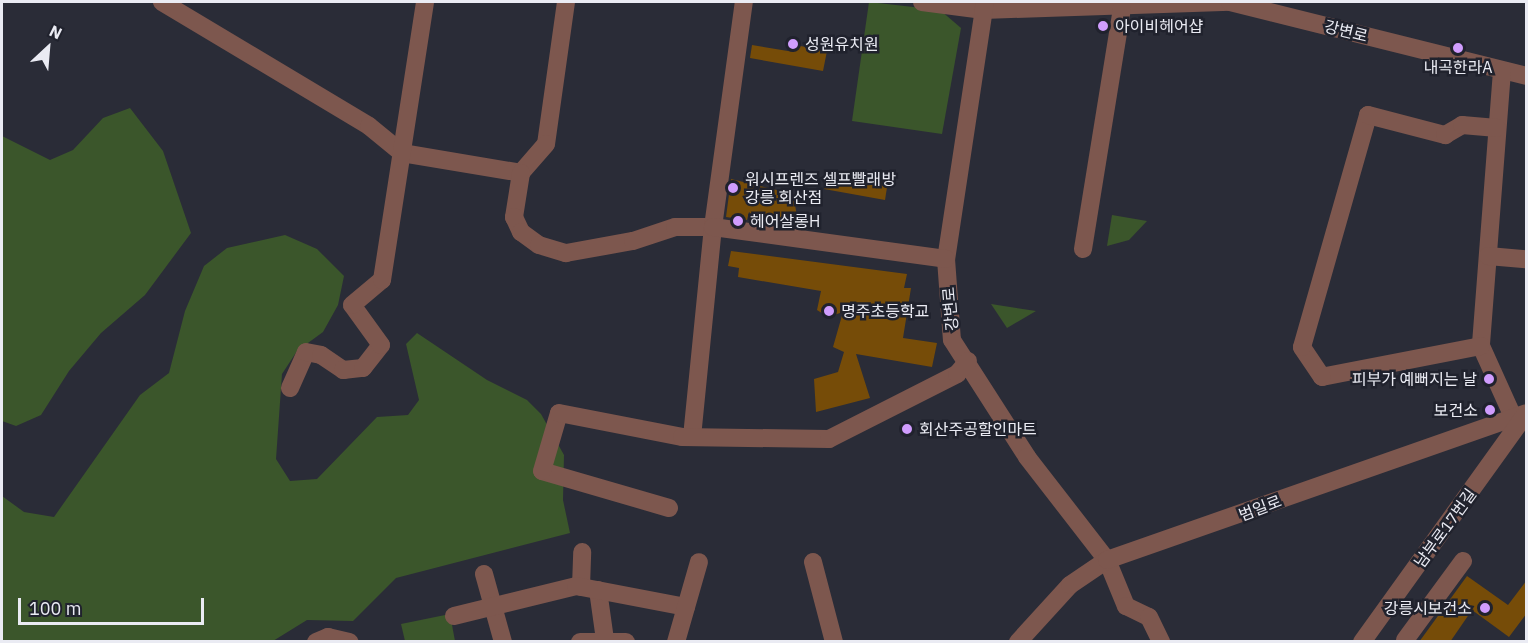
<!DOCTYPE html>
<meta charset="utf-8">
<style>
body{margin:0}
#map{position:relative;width:1528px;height:643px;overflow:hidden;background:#2a2c37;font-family:"IBM Plex Sans","Noto Sans KR",sans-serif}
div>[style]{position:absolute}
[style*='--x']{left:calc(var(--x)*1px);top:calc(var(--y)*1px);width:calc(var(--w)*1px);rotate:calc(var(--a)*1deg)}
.green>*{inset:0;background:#3b562b}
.building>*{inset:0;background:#764c08}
.minor>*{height:18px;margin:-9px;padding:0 9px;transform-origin:9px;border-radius:9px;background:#7d574e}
.dots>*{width:16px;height:16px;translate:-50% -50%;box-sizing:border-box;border:3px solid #20222d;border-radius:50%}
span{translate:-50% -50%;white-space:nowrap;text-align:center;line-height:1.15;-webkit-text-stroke:5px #20222d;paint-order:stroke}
.poi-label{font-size:16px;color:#eaebf3}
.left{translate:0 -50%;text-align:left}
.right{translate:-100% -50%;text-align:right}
.street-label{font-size:16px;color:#eaebf3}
.frame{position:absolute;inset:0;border:3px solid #eaebf3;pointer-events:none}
.north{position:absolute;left:18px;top:18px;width:60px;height:60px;-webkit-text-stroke:4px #20222d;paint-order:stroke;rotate:26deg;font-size:16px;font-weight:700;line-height:24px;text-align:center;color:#eaebf3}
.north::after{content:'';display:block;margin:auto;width:21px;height:27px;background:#eaebf3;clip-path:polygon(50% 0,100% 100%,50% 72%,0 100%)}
.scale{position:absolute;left:18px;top:598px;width:186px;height:27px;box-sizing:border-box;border:3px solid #eaebf3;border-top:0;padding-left:8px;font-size:18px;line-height:21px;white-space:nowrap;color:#eaebf3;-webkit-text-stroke:4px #20222d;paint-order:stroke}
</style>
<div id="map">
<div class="green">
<div style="clip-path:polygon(869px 2px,940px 10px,961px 28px,942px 134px,852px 121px)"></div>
<div style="clip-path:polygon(130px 108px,163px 151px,191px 233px,145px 295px,101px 333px,69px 371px,41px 415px,16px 426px,2px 421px,2px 136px,50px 160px,73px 150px,103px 118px)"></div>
<div style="clip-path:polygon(1112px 215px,1147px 221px,1129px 240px,1107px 246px)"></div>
<div style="clip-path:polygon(285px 235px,317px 249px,344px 276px,338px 305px,323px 332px,297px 351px,282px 374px,276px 459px,290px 481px,317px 479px,377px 417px,408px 415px,419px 400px,406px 344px,417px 333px,487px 380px,527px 400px,541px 414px,564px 455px,563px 500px,570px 533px,396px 578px,353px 621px,307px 620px,273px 641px,2px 641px,2px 496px,24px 512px,54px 517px,140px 395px,169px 373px,185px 311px,204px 266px,227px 248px)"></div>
<div style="clip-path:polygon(991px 304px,1036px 311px,1007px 328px)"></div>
<div style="clip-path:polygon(450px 614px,455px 641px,405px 641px,401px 624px)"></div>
</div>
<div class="building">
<div style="clip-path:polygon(752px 45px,794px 52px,795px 45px,827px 51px,823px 71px,750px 58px)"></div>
<div style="clip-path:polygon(827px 171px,888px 181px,885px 200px,824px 189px)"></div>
<div style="clip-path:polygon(731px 179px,793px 194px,799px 227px,761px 222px,749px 212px,747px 220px,726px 217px)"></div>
<div style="clip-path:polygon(731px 251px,907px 274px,904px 288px,911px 288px,903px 338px,937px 343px,932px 367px,856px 354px,870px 398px,816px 412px,814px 379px,838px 372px,844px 352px,833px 347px,843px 312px,828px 317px,817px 310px,821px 291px,738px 277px,739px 268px,728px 266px)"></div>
<div style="clip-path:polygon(1467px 576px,1508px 605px,1527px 580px,1527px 613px,1509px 637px,1472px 610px,1450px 642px,1419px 642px)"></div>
</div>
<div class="minor">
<div style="--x:162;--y:2;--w:241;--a:30.9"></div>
<div style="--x:369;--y:126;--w:43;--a:39.3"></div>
<div style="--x:402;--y:153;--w:121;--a:9.5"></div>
<div style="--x:566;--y:2;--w:143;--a:98"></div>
<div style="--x:546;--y:144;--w:38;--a:131"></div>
<div style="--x:521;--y:173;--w:45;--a:99"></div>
<div style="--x:514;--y:217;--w:17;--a:65"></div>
<div style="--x:521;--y:232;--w:22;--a:36"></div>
<div style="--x:539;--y:245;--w:28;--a:17"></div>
<div style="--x:566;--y:253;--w:68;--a:-10.2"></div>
<div style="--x:633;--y:241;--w:44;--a:-18.4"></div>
<div style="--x:675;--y:227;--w:38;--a:0"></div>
<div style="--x:713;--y:227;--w:227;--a:-82.2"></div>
<div style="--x:922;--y:2;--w:62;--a:7.5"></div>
<div style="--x:983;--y:10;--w:247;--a:-1.9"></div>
<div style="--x:1230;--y:2;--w:305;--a:14"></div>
<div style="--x:985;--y:2;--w:260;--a:98.6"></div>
<div style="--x:946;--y:259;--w:81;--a:85.8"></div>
<div style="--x:952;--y:340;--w:139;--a:57.3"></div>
<div style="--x:1027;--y:457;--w:130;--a:52.2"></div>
<div style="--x:1107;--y:560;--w:50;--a:67.6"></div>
<div style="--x:1126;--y:606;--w:25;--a:26"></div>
<div style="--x:1149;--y:617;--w:28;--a:64"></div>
<div style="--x:1502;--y:71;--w:276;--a:94.4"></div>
<div style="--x:1481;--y:346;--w:80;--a:65.7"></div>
<div style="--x:1083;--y:249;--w:244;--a:-80.8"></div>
<div style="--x:1488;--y:256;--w:38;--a:5"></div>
<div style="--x:1481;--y:346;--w:162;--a:169"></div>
<div style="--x:1322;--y:377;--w:36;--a:-124"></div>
<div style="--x:1302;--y:347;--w:241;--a:-74.1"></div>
<div style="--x:1368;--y:115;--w:80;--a:14.6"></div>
<div style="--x:1445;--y:135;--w:20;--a:-30"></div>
<div style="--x:1462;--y:125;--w:35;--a:5"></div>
<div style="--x:290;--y:388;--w:39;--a:-66"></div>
<div style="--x:306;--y:352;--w:15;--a:11"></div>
<div style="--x:321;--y:355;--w:27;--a:34"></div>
<div style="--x:343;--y:370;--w:20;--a:-6"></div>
<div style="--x:363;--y:368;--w:29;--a:-52"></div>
<div style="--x:381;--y:345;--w:49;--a:-125.9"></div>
<div style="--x:352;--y:305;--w:39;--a:-40"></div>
<div style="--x:382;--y:280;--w:281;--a:-81.2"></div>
<div style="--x:692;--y:437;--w:211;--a:-84.3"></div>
<div style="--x:713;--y:227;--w:235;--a:7.8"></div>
<div style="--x:669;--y:508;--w:132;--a:-163.8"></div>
<div style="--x:542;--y:471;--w:60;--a:-73.7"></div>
<div style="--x:559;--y:413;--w:125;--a:11"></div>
<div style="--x:682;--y:437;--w:147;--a:0.8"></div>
<div style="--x:829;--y:439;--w:144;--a:-26.9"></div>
<div style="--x:957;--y:374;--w:17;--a:-50"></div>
<div style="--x:813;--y:562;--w:83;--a:75.3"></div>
<div style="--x:484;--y:574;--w:71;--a:74.4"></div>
<div style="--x:581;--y:587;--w:35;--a:-88"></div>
<div style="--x:598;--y:590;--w:50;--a:82"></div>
<div style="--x:454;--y:616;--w:126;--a:-13.8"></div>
<div style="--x:576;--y:586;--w:112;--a:10.8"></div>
<div style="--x:1405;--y:640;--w:98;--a:-53.7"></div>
<div style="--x:316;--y:642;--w:13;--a:-23"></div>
<div style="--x:328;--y:637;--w:22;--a:13"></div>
<div style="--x:580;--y:642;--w:46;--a:0"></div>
<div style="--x:676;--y:642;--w:83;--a:-74"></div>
<div style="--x:1018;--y:642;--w:77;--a:-47.6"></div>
<div style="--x:1070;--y:585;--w:45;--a:-34"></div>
<div style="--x:1107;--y:560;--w:444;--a:-19.3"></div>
<div style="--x:1362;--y:642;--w:281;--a:-54.3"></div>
</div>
<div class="dots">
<div style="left:1103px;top:26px;background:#d09dfe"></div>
<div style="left:793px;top:44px;background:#d09dfe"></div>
<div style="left:1458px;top:48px;background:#d09dfe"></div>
<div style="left:733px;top:188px;background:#d09dfe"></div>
<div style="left:738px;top:221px;background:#d09dfe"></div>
<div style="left:829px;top:311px;background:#d09dfe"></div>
<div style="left:1489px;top:379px;background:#d09dfe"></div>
<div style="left:1490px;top:410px;background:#d09dfe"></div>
<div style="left:907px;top:429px;background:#d09dfe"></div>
<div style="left:1485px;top:608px;background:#d09dfe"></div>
</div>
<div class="poi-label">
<span class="left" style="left:1115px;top:26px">아이비헤어샵</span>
<span class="left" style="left:805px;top:44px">성원유치원</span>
<span style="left:1458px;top:67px">내곡한라A</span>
<span class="left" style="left:745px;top:188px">워시프렌즈 셀프빨래방<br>강릉 회산점</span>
<span class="left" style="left:750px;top:221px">헤어살롱H</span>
<span class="left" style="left:841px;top:311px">명주초등학교</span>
<span class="right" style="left:1477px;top:379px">피부가 예뻐지는 날</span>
<span class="right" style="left:1478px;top:410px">보건소</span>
<span class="left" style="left:919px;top:429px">회산주공할인마트</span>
<span class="right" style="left:1472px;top:608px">강릉시보건소</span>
</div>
<div class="street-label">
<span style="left:1346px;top:31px;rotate:14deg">강변로</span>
<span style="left:950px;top:309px;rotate:-95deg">강변로</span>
<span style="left:1260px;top:508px;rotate:-21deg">범일로</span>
<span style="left:1445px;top:528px;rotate:-54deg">남부로17번길</span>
</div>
<div class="frame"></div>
<div class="north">N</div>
<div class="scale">100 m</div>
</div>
